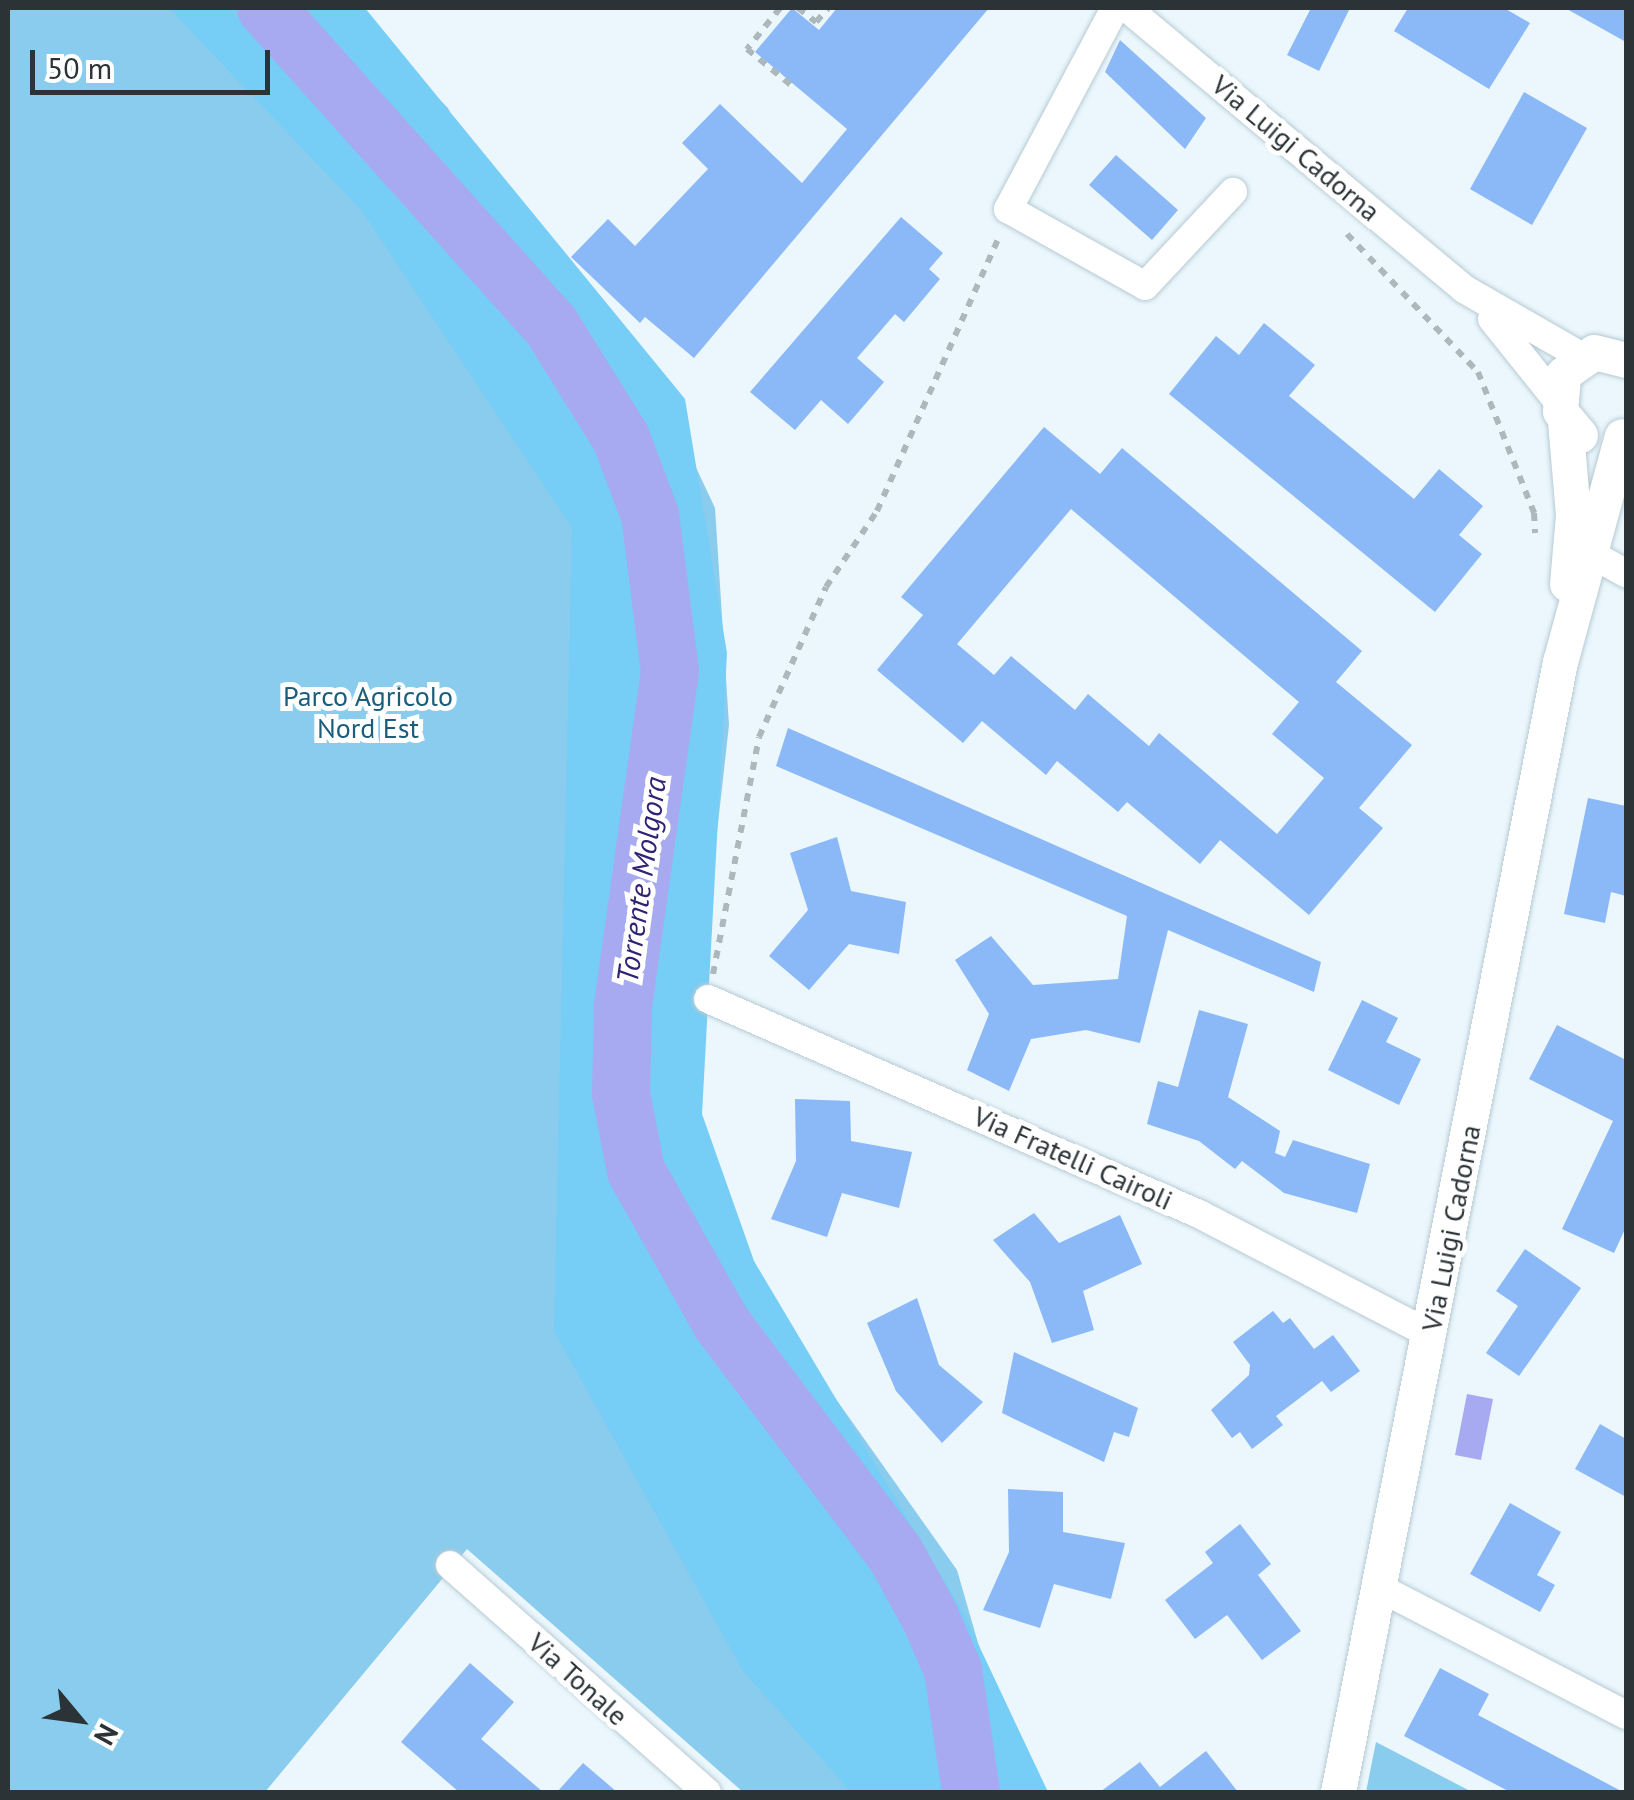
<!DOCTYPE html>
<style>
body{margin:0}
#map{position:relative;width:1634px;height:1800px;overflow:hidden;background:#ebf7fd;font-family:"PT Sans",sans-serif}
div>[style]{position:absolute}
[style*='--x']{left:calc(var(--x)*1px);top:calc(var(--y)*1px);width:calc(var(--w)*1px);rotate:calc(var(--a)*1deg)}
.green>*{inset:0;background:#89cced}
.forest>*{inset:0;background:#76cdf5}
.water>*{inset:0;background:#a7aaf1}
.river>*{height:58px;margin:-29px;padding:0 29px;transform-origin:29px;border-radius:29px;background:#a7aaf1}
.building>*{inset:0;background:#8bb8f6}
.path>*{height:6px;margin-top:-3px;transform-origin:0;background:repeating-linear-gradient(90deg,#adb8bd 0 8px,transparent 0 16px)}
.roads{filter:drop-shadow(0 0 2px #b7cad4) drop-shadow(0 0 2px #b7cad4)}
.minor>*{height:28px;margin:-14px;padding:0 14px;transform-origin:14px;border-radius:14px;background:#fff}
.tertiary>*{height:35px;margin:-17.5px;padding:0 17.5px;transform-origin:17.5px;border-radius:17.5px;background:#fff}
span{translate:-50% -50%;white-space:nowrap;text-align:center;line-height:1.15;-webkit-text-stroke:10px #fff;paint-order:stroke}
.street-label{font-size:28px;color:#2b3337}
.park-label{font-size:28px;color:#1b5e7a}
.water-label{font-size:30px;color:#2e2374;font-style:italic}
.frame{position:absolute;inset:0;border:10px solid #2b3337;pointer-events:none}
.north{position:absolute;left:30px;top:1670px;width:100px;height:100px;-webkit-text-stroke:8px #fff;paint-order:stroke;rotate:119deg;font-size:28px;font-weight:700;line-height:40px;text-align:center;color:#2b3337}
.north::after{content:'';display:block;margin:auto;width:35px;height:45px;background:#2b3337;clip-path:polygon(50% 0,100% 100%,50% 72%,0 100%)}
.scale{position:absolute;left:30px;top:50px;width:240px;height:45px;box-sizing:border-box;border:5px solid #2b3337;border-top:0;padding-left:12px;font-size:30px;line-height:35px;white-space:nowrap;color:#2b3337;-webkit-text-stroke:8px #fff;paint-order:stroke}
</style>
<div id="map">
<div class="green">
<div style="clip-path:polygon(8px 8px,346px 8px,448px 108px,470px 159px,661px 393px,715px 508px,729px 725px,701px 976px,677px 1034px,734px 1255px,957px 1570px,1021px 1792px,743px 1792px,467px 1549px,265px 1792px,8px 1792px)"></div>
<div style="clip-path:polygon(1376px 1742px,1472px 1792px,1366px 1792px)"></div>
</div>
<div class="forest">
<div style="clip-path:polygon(169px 8px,365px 8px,685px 399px,727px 653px,702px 1114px,754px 1261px,965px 1616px,1048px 1792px,851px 1792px,743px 1671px,554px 1331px,572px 528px,362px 211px)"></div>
</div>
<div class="water">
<div style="clip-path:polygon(1467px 1394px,1493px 1399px,1481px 1460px,1455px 1455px)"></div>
</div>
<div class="river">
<div style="--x:266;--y:8;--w:425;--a:48.1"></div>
<div style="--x:550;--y:324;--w:134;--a:58.1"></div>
<div style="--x:621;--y:438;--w:82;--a:69.4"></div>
<div style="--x:650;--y:515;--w:157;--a:82.7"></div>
<div style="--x:670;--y:671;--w:339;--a:98"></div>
<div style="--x:623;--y:1007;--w:87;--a:91.3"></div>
<div style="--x:621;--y:1094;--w:78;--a:79"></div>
<div style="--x:636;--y:1171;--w:176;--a:60.7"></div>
<div style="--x:722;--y:1324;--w:289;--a:53"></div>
<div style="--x:896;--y:1555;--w:71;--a:61.3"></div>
<div style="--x:930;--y:1617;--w:58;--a:66.5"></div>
<div style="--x:953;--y:1670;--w:123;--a:81.6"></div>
</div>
<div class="building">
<div style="clip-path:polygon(792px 8px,819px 30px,837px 8px,989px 8px,694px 358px,645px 317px,640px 323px,571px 257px,608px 219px,635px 246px,708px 169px,682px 143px,720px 104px,802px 183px,847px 129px,755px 52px)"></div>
<div style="clip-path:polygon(1311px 8px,1350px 8px,1319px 71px,1287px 55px)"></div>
<div style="clip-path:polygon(1408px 8px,1504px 8px,1530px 23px,1489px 89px,1394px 31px)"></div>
<div style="clip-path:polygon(1565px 8px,1626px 8px,1626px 42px)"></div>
<div style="clip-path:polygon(1120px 40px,1206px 118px,1185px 149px,1105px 72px)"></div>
<div style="clip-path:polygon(1524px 92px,1587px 128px,1532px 225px,1470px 189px)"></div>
<div style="clip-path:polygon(1116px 155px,1178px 210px,1152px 240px,1089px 185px)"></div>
<div style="clip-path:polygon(901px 217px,943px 253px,929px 269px,940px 279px,904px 322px,895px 314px,857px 358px,884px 382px,848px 424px,821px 400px,795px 430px,750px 392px)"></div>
<div style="clip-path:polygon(1264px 323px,1315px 365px,1289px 396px,1414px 499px,1439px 469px,1483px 506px,1459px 535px,1482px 554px,1435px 612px,1169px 394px,1216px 336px,1239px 355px)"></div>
<div style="clip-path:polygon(evenodd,1044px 427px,1100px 474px,1122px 448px,1362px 651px,1336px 682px,1412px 745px,1359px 808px,1383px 828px,1309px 915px,1220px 840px,1200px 864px,1127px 802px,1118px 812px,1057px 761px,1046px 775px,982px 721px,963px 743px,877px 670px,923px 615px,901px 597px,1044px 427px,1071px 509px,1299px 702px,1272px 734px,1324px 778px,1277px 834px,1159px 733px,1149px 746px,1088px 694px,1075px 710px,1011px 656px,994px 675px,957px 644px,1071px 509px)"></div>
<div style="clip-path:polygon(788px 728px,1321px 962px,1314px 992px,1168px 930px,1140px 1043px,1086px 1030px,1031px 1039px,1009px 1091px,967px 1070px,989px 1014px,955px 960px,991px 936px,1033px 985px,1118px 979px,1127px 916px,776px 766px)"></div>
<div style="clip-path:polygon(1588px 798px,1626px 806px,1626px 896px,1611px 892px,1605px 923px,1564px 914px)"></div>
<div style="clip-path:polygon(837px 837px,851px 891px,906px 902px,899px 954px,849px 944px,809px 990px,769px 956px,808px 910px,790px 853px)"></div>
<div style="clip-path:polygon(1362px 1000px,1398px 1018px,1386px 1042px,1421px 1059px,1399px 1105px,1328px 1070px)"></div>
<div style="clip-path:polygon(1199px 1010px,1248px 1024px,1228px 1097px,1280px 1131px,1275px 1153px,1285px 1157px,1293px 1140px,1370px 1164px,1357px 1213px,1284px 1193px,1242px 1161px,1235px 1169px,1199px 1141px,1147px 1124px,1158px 1081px,1178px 1087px)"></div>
<div style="clip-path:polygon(1557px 1025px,1626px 1060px,1626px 1227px,1614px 1253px,1562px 1229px,1613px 1121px,1529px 1079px)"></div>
<div style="clip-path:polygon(795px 1099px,850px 1101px,851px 1141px,912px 1152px,899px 1208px,842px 1193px,827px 1237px,771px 1219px,796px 1161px)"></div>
<div style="clip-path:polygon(1034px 1213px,1059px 1243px,1120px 1215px,1142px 1264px,1083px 1291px,1094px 1330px,1052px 1343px,1030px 1282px,993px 1240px)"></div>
<div style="clip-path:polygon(1525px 1249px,1581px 1288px,1519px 1376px,1486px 1353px,1518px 1306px,1496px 1291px)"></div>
<div style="clip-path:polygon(917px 1298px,939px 1365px,983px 1402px,942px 1443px,896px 1391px,867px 1323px)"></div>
<div style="clip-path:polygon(1273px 1311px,1283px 1323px,1290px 1318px,1314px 1349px,1333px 1335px,1360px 1371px,1331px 1392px,1322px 1381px,1276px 1416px,1283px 1425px,1252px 1449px,1240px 1432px,1232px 1438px,1211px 1410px,1249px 1375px,1250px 1365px,1233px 1342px)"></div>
<div style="clip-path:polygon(1014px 1352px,1138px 1408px,1129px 1437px,1114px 1432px,1104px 1462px,1002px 1413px)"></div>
<div style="clip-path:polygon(1600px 1424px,1626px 1439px,1626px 1497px,1575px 1469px)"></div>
<div style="clip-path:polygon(1008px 1489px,1063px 1492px,1063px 1532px,1125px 1543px,1111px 1599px,1054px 1584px,1040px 1628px,983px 1610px,1009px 1552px)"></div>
<div style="clip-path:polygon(1510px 1503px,1561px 1532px,1537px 1575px,1555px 1585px,1540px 1612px,1470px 1574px)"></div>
<div style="clip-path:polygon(1240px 1524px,1271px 1564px,1258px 1575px,1301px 1631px,1262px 1660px,1227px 1615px,1195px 1639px,1165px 1600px,1213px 1563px,1205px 1552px)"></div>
<div style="clip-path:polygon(470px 1663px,514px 1702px,481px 1739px,543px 1792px,459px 1792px,401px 1742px)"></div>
<div style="clip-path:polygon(1440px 1668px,1489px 1694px,1478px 1715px,1623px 1792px,1510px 1792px,1404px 1736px)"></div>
<div style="clip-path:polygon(1206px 1751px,1238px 1792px,1100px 1792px,1140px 1762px,1160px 1787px)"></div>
<div style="clip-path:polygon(583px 1763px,617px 1792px,557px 1792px)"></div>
</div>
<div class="path">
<div style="--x:780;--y:8;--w:53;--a:128.8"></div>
<div style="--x:747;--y:49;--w:57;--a:39.3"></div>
<div style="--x:798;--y:8;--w:23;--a:38"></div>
<div style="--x:816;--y:22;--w:18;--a:-49"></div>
<div style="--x:1347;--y:234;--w:190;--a:46.5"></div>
<div style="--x:1478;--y:372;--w:152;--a:68.3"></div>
<div style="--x:1534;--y:513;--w:20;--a:87"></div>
<div style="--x:713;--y:974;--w:241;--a:-79"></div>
<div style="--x:759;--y:737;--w:164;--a:-65.9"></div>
<div style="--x:826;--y:587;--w:92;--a:-56.1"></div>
<div style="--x:877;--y:511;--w:300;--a:-66"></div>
</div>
<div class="roads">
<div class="minor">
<div style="--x:1115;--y:8;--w:228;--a:118"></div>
<div style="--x:1008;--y:209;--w:157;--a:29.3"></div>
<div style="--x:1145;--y:286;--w:129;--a:-46.9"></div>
<div style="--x:1127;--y:8;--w:439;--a:39.8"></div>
<div style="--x:1464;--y:289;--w:135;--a:29.8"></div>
<div style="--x:1492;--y:319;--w:104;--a:51.3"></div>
<div style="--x:1593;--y:555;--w:38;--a:29"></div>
<div style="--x:708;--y:999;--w:536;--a:23.65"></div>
<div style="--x:1199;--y:1214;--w:260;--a:27.5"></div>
<div style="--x:450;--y:1565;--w:343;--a:41.5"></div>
<div style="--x:1376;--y:1586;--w:281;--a:27.3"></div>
</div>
<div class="tertiary">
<div style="--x:1565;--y:421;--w:94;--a:85.1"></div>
<div style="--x:1573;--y:515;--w:69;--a:95"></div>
<div style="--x:1580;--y:435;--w:31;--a:-130"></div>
<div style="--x:1560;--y:411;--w:37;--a:-85"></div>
<div style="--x:1563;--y:374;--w:38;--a:-35"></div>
<div style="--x:1594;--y:352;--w:33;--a:14"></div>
<div style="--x:1338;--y:1792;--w:1152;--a:-78.89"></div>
<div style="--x:1560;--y:662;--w:234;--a:-74.7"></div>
</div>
</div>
<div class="street-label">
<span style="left:1296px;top:148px;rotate:40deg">Via Luigi Cadorna</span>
<span style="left:1073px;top:1158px;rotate:24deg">Via Fratelli Cairoli</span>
<span style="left:1451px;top:1228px;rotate:-79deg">Via Luigi Cadorna</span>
<span style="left:578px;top:1679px;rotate:42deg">Via Tonale</span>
</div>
<div class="park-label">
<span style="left:368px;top:712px">Parco Agricolo<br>Nord Est</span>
</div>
<div class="water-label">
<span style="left:641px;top:880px;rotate:-82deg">Torrente Molgora</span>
</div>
<div class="frame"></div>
<div class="north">N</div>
<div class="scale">50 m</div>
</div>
